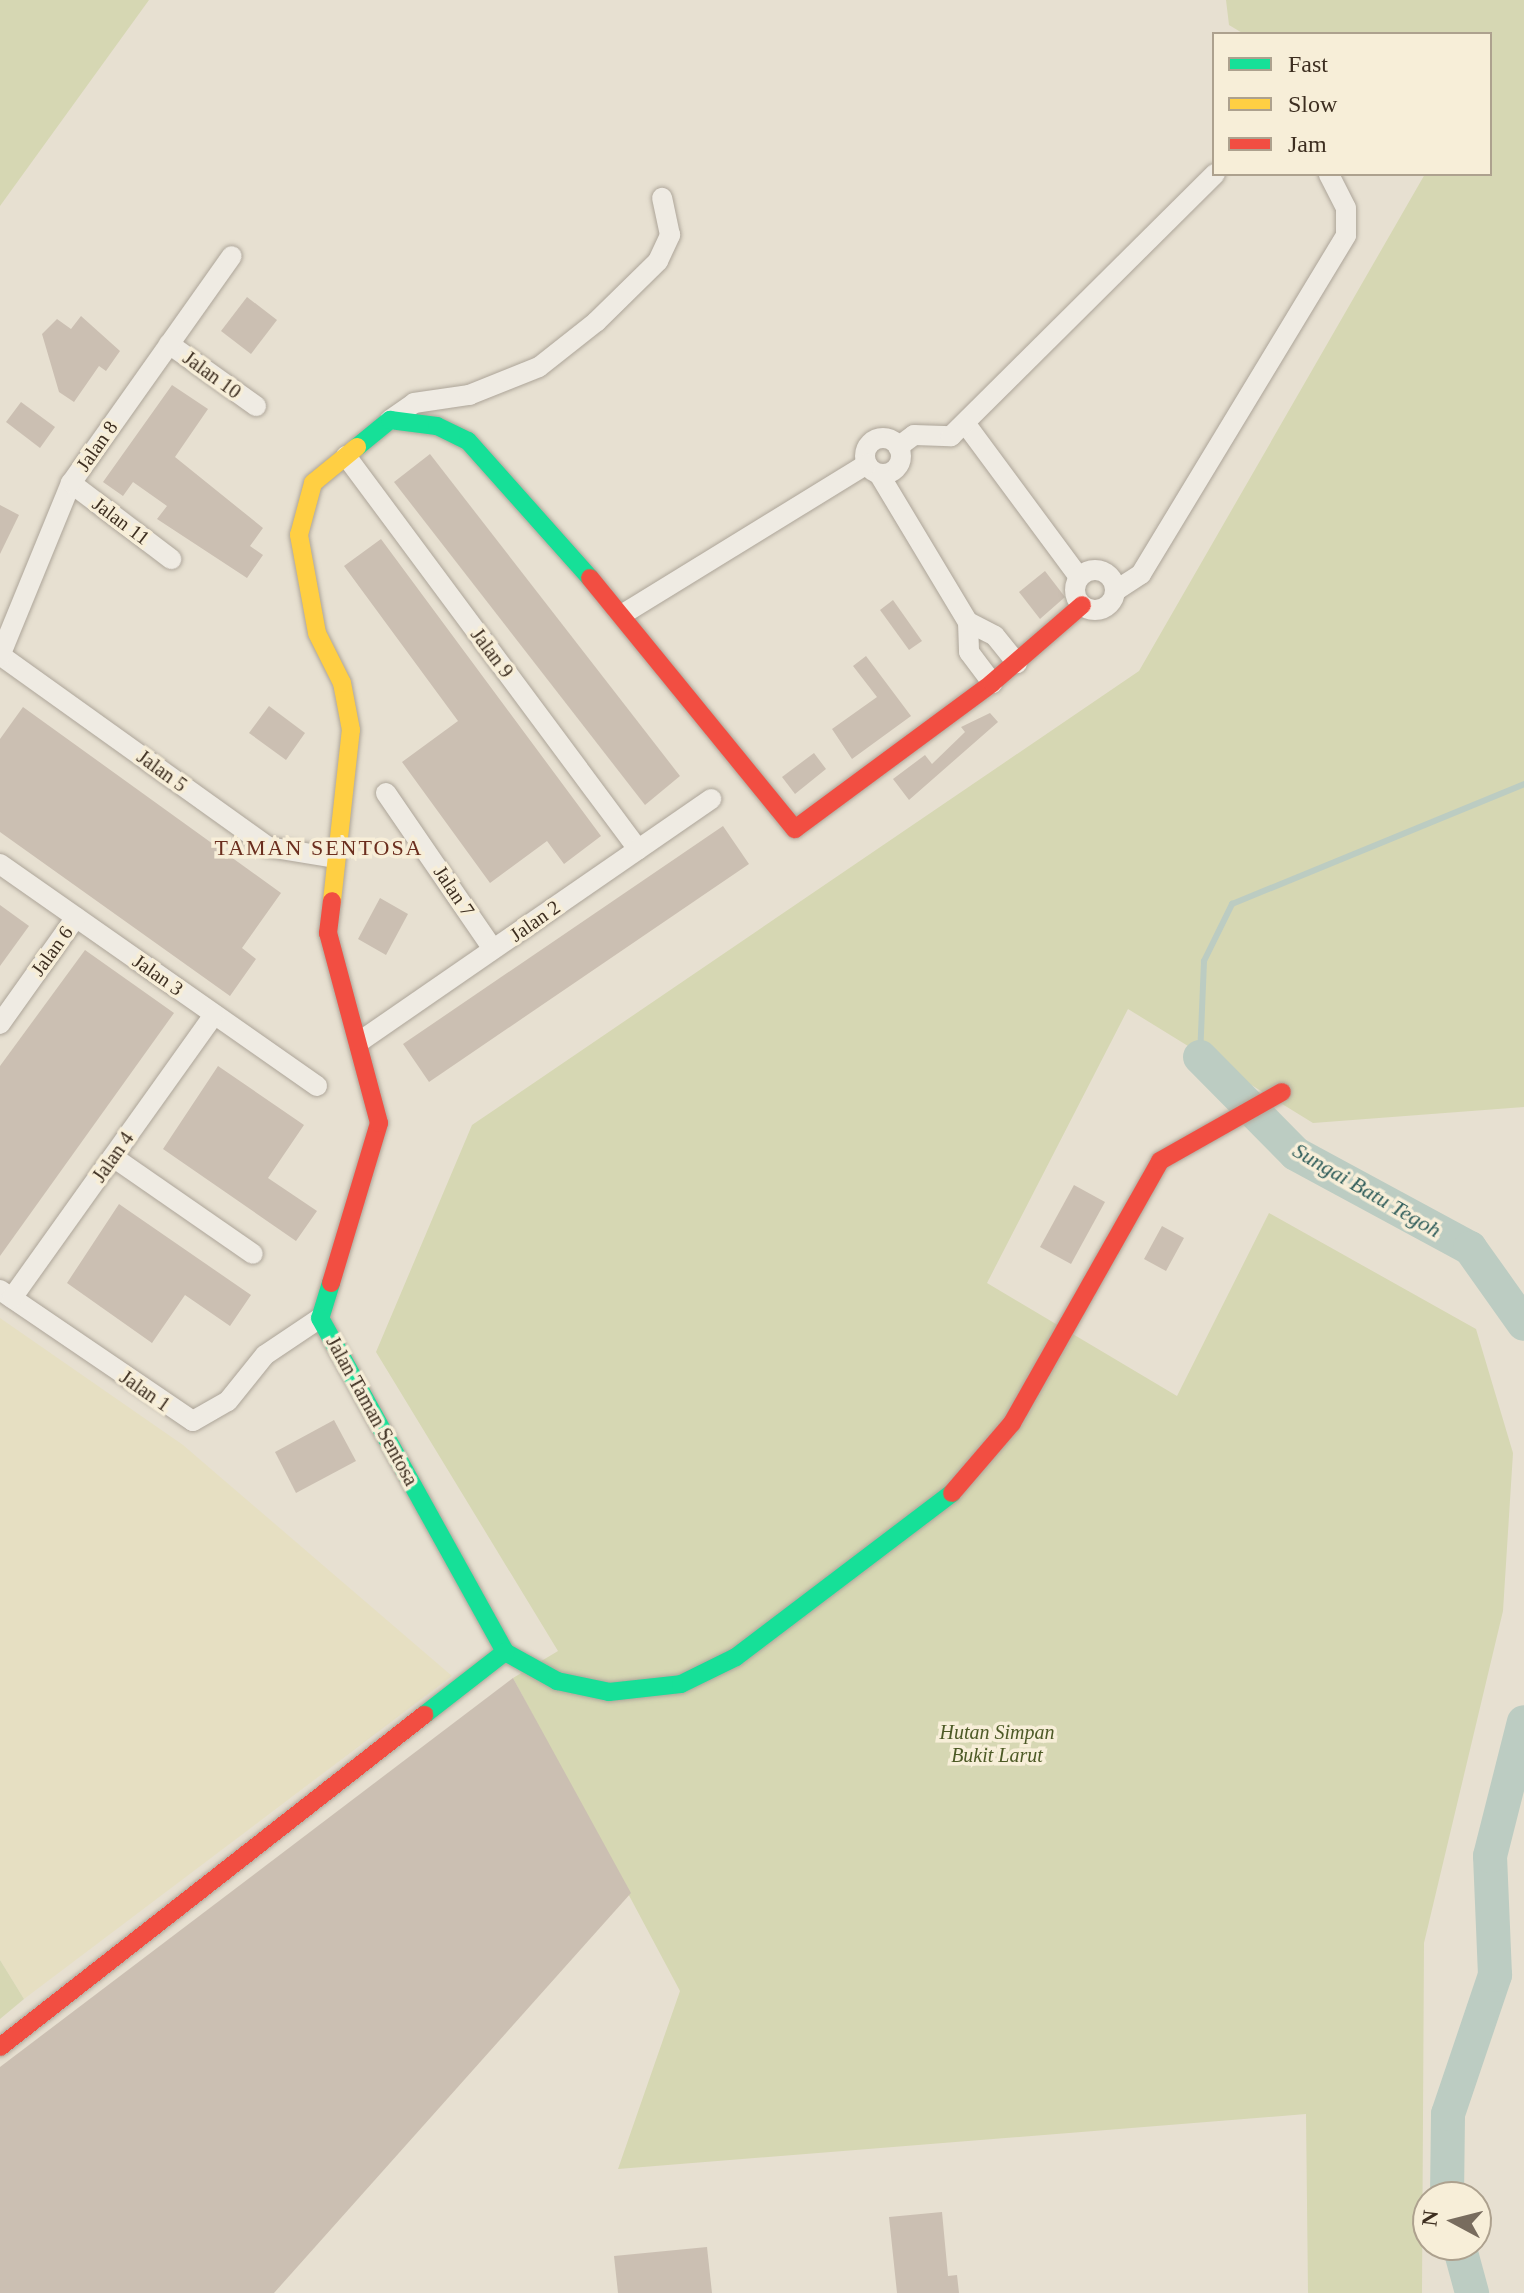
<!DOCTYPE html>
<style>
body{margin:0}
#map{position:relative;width:1524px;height:2293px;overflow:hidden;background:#e7e0d1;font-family:"Times New Roman",serif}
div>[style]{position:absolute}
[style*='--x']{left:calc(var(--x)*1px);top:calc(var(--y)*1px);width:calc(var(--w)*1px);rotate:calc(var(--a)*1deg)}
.farmland>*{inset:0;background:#e6dfc2}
.green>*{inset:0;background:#d6d7b3}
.stream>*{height:6px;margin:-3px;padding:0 3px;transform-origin:3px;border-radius:3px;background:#bcccc2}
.river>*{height:34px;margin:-17px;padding:0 17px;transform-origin:17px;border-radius:17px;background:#bcccc2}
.building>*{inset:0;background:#cbbfb2}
.roads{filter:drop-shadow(0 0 2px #ada599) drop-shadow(0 0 2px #ada599)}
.street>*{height:20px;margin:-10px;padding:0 10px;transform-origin:10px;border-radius:10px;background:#efebe3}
.street>.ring{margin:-10px;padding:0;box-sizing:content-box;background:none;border:20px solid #efebe3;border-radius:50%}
.fast>*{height:18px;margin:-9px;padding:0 9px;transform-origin:9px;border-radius:9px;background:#16e098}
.slow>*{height:18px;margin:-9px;padding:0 9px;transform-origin:9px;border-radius:9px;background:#ffcf43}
.jam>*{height:18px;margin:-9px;padding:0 9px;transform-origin:9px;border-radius:9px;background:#f24e42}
span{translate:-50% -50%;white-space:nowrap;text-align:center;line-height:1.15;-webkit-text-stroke:7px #f7eed8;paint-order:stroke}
.street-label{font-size:20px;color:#3d2e20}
.park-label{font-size:20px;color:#4d5a26;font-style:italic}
.neighbourhood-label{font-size:22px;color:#6b2e1e;letter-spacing:2px}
.water-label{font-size:22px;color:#2f5d5a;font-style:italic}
.legend{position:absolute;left:1212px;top:32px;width:280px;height:144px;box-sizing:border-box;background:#f7eed8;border:2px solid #ada18e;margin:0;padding:10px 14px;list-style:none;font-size:24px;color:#3d2e20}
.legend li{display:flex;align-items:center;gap:16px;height:40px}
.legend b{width:40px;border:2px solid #ada18e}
.north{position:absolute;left:1412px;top:2181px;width:80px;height:80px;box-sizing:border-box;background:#f7eed8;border:2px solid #ada18e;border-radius:50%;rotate:277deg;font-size:22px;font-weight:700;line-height:32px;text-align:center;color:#3d2e20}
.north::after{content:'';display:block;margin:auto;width:28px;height:36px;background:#786c5e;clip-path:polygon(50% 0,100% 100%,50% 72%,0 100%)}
</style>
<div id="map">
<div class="farmland">
<div style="clip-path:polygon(0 1318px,183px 1445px,452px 1676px,24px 1999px,0 1960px)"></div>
</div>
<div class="green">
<div style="clip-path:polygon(0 0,149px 0,0 206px)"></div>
<div style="clip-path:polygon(1226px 0,1524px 0,1524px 1107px,1313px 1123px,1128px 1009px,987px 1283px,1177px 1396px,1269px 1213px,1476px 1329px,1513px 1453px,1503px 1611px,1424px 1943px,1422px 2293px,1308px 2293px,1306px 2114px,618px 2169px,680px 1991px,513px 1678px,558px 1651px,376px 1352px,472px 1125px,1139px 671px,1425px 174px,1490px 174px,1490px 34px,1244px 34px,1229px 25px)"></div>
<div style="clip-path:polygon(0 1960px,24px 1999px,0 2019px)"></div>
</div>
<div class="stream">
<div style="--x:1200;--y:1057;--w:96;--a:-87.6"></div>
<div style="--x:1204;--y:961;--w:64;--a:-63.8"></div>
<div style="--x:1232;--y:904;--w:316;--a:-22.3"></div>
</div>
<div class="river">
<div style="--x:1200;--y:1057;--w:136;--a:45.3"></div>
<div style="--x:1296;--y:1154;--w:198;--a:28.4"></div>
<div style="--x:1470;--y:1248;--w:93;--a:54.6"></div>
<div style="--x:1447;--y:2197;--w:83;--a:-89.3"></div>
<div style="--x:1448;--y:2114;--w:147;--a:-71.3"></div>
<div style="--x:1495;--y:1975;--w:119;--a:-92.4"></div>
<div style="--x:1490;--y:1856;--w:138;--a:-75.8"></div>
<div style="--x:1459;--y:2245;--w:50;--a:74.8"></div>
</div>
<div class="building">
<div style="clip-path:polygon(247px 297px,277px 320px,251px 354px,221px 331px)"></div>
<div style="clip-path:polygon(81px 316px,120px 351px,106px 371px,99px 366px,74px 402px,59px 392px,42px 334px,57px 319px,71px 329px)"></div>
<div style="clip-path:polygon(172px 385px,208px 409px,175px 457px,263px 528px,250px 546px,263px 555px,247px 578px,157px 519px,167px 506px,133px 482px,123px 496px,103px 482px)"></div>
<div style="clip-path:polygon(21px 402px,55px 427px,40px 448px,6px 422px)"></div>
<div style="clip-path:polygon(430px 454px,680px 776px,645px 805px,394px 482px)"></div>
<div style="clip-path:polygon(0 505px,19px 515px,0 554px)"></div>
<div style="clip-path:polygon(381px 539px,601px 836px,564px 864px,547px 841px,490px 883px,402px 762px,458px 721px,344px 566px)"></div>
<div style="clip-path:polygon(1045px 571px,1065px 597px,1040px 619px,1019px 592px)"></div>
<div style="clip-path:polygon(893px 600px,922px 641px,909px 650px,880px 610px)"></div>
<div style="clip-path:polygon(866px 656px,911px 716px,852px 759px,832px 729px,877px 697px,853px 666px)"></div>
<div style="clip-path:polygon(269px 706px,305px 733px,286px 760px,249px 733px)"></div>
<div style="clip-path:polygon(23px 707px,281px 893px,242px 948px,256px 959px,230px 996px,0 832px,0 739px)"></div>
<div style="clip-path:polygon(990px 713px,998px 722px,909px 800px,893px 779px,925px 755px,932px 764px,965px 732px,961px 727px)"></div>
<div style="clip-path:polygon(814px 753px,826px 769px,795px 794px,782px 777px)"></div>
<div style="clip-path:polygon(723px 826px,749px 864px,429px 1082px,403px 1044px)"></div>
<div style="clip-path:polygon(380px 898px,408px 914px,386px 955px,358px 939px)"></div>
<div style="clip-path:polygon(0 905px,29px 926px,0 966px)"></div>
<div style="clip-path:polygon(85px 950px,174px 1013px,0 1256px,0 1066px)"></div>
<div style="clip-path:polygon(218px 1066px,304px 1125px,268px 1178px,317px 1211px,296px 1241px,163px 1149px)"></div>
<div style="clip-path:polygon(1074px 1185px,1105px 1202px,1071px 1264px,1040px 1247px)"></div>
<div style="clip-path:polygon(119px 1204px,251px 1295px,230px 1326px,185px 1295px,152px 1343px,67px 1283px)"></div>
<div style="clip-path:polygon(1162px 1226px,1184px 1238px,1166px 1271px,1144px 1259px)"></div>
<div style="clip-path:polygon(334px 1420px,356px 1461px,296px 1493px,275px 1452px)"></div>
<div style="clip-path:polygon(513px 1678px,631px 1893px,274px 2293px,0 2293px,0 2067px)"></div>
<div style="clip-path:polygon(942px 2212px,948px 2276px,957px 2275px,959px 2293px,897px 2293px,889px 2217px)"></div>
<div style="clip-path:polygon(707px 2247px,712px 2293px,618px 2293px,614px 2256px)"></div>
</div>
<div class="roads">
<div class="street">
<div style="--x:169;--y:344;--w:107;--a:35.5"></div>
<div style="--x:390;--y:420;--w:29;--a:-35"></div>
<div style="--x:414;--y:403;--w:56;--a:-8.3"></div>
<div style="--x:469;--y:395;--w:75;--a:-21.8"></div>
<div style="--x:539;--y:367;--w:73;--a:-38.3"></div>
<div style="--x:596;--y:322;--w:87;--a:-44.5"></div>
<div style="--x:658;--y:261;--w:29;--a:-65"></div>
<div style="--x:670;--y:235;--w:38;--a:-102"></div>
<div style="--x:965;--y:423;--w:192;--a:53.5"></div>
<div class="ring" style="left:865px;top:438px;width:16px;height:16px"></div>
<div style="--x:898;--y:447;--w:20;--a:-37"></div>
<div style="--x:914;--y:435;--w:37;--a:2"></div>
<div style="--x:951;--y:436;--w:372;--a:-44.8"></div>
<div style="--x:346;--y:456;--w:490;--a:53.4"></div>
<div style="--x:879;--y:474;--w:173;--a:59"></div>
<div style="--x:968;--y:622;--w:30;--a:88"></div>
<div style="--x:969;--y:652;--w:39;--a:53"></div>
<div style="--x:71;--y:483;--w:126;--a:37.2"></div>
<div class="ring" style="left:1075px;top:570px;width:20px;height:20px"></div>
<div style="--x:1115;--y:591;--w:31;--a:-33"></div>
<div style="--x:1141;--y:574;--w:396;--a:-58.8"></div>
<div style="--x:1346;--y:235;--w:27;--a:-90"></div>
<div style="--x:1346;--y:208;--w:38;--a:-117"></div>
<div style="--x:623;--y:614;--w:286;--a:-31.6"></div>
<div style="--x:968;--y:622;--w:30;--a:27"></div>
<div style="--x:995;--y:636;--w:35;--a:51"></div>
<div style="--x:0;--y:655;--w:330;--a:35.6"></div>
<div style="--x:268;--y:847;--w:68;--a:9.3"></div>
<div style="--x:0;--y:656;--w:187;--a:-67.7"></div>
<div style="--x:71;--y:483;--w:278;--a:-54.7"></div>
<div style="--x:386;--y:793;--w:189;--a:55.6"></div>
<div style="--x:0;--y:864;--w:387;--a:35"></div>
<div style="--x:0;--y:1024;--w:131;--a:-54.6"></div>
<div style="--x:359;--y:1042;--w:428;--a:-34.6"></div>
<div style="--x:113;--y:1157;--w:170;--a:34.7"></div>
<div style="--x:0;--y:1290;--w:233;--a:34.2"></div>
<div style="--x:193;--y:1421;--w:40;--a:-29.7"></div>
<div style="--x:228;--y:1401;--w:59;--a:-51.2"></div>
<div style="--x:265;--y:1355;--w:66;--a:-33.9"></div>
<div style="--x:12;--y:1298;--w:348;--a:-54.5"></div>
</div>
<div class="fast">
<div style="--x:357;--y:447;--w:43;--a:-39.3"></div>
<div style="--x:390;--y:420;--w:47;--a:7.3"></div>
<div style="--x:437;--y:426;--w:34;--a:26"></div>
<div style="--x:468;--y:441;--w:183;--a:48.3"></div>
<div style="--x:331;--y:1283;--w:37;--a:107"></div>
<div style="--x:320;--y:1318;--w:382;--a:61"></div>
<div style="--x:505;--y:1652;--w:60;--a:29.1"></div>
<div style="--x:557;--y:1681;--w:53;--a:11.9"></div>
<div style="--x:609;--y:1692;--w:72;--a:-6.3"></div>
<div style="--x:681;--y:1684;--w:61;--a:-26.1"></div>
<div style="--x:736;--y:1657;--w:271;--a:-37.2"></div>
<div style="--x:424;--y:1715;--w:103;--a:-37.9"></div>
</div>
<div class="slow">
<div style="--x:332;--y:901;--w:172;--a:-83.7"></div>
<div style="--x:351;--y:730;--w:48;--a:-100.8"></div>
<div style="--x:342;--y:683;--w:56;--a:-116.6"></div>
<div style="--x:317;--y:633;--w:100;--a:-100.4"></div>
<div style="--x:299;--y:535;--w:54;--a:-74.9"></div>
<div style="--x:313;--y:483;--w:57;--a:-39.3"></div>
</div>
<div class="jam">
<div style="--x:590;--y:578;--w:324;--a:50.8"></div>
<div style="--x:795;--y:829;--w:245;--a:-36.5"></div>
<div style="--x:992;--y:683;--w:119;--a:-40.9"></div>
<div style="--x:331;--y:1283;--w:167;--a:-73.3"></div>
<div style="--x:379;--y:1123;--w:197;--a:-105"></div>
<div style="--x:328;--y:933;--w:32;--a:-83"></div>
<div style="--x:952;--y:1493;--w:92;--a:-49.4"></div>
<div style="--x:1012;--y:1423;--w:301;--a:-60.5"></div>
<div style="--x:1160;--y:1161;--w:140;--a:-29.5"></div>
<div style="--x:0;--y:2047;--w:539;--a:-38.06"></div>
</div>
</div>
<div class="street-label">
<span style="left:212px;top:375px;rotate:36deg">Jalan 10</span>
<span style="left:97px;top:446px;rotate:-55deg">Jalan 8</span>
<span style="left:121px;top:521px;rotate:37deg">Jalan 11</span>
<span style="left:492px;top:653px;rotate:53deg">Jalan 9</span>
<span style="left:162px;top:771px;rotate:36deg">Jalan 5</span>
<span style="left:454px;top:891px;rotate:56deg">Jalan 7</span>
<span style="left:535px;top:921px;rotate:-35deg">Jalan 2</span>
<span style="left:52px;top:951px;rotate:-54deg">Jalan 6</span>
<span style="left:158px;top:975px;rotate:35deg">Jalan 3</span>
<span style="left:113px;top:1157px;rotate:-55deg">Jalan 4</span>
<span style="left:145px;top:1391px;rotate:35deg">Jalan 1</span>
<span style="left:372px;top:1411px;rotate:61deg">Jalan Taman Sentosa</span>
</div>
<div class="park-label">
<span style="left:997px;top:1744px">Hutan Simpan<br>Bukit Larut</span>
</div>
<div class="neighbourhood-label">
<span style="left:319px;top:848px">TAMAN SENTOSA</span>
</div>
<div class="water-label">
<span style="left:1367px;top:1190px;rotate:30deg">Sungai Batu Tegoh</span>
</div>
<ul class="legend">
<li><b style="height:10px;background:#16e098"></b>Fast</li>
<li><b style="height:10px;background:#ffcf43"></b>Slow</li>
<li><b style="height:10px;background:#f24e42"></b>Jam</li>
</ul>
<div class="north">N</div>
</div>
